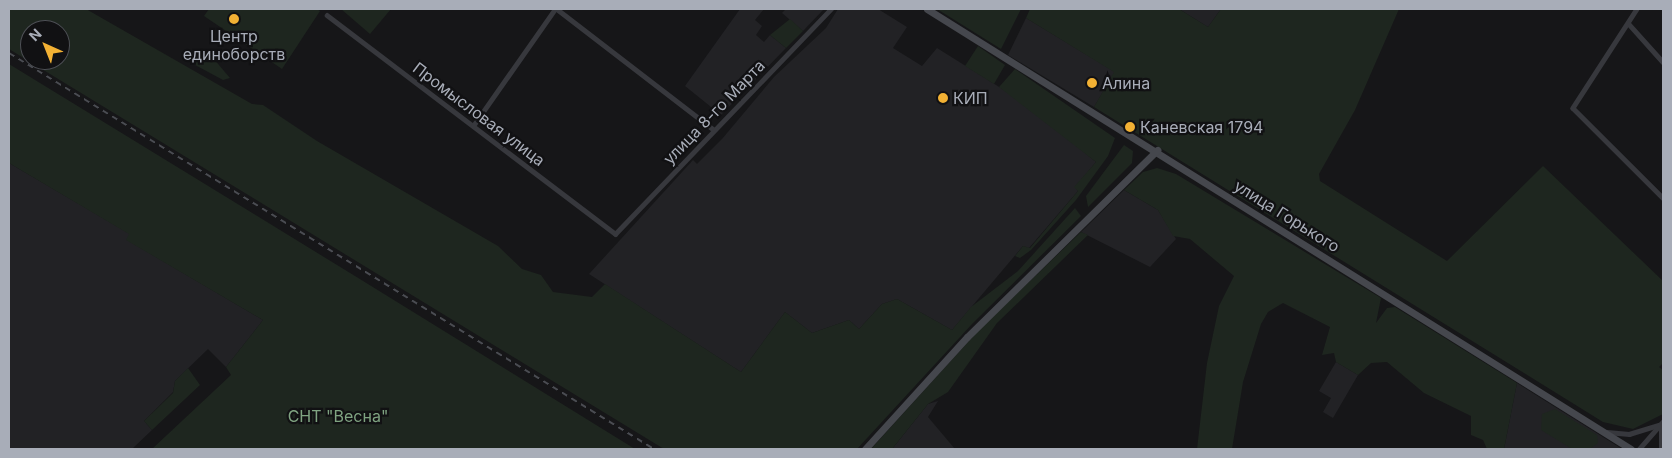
<!DOCTYPE html>
<meta charset="utf-8">
<style>
body{margin:0}
#map{position:relative;width:1672px;height:458px;overflow:hidden;background:#161618;font-family:Inter,sans-serif}
div>[style]{position:absolute}
[style*='--x']{left:calc(var(--x)*1px);top:calc(var(--y)*1px);width:calc(var(--w)*1px);rotate:calc(var(--a)*1deg)}
.built>*{inset:0;background:#222225}
.green>*{inset:0;background:#1e261f}
.street>*{height:4.5px;margin:-2.25px;padding:0 2.25px;transform-origin:2.25px;border-radius:2.25px;background:#37383d}
.secondary>*{height:7px;margin:-3.5px;padding:0 3.5px;transform-origin:3.5px;border-radius:3.5px;background:#45474d}
.rail>*{height:2px;margin-top:-1px;transform-origin:0;background:repeating-linear-gradient(90deg,#4a4c52 0 6px,transparent 0 11px)}
.dots>*{width:14px;height:14px;translate:-50% -50%;box-sizing:border-box;border:2px solid #111113;border-radius:50%}
span{translate:-50% -50%;white-space:nowrap;text-align:center;line-height:1.15;-webkit-text-stroke:4.5px #111113;paint-order:stroke}
.poi-label{font-size:16px;color:#a8adb8}
.left{translate:0 -50%;text-align:left}
.street-label{font-size:16px;color:#a8adb8}
.park-label{font-size:16px;color:#7fa381}
.frame{position:absolute;inset:0;border:10px solid #a8adb8;pointer-events:none}
.north{position:absolute;left:20px;top:20px;width:50px;height:50px;box-sizing:border-box;background:#111113;border:1px solid #4d4f55;border-radius:50%;rotate:316deg;font-size:14px;font-weight:700;line-height:20px;text-align:center;color:#a8adb8}
.north::after{content:'';display:block;margin:auto;width:18px;height:22px;background:#f2b134;clip-path:polygon(50% 0,100% 100%,50% 72%,0 100%)}
</style>
<div id="map">
<div class="built">
<div style="clip-path:polygon(740px 9px,764px 9px,755px 20px,762px 26px,756px 35px,764px 42px,770px 35px,786px 48px,721px 115px,685px 86px)"></div>
<div style="clip-path:polygon(786px 9px,824px 9px,803px 31px,782px 13px)"></div>
<div style="clip-path:polygon(838px 9px,878px 9px,907px 27px,893px 48px,922px 66px,937px 48px,1023px 102px,1096px 162px,1075px 187px,1078px 191px,1029px 248px,1023px 246px,952px 330px,897px 299px,882px 304px,859px 329px,849px 320px,812px 333px,785px 312px,741px 372px,589px 274px,693px 160px,697px 164px,722px 139px,774px 77px,826px 28px)"></div>
<div style="clip-path:polygon(1179px 9px,1221px 9px,1208px 27px)"></div>
<div style="clip-path:polygon(1026px 18px,1115px 72px,1094px 107px,1008px 55px)"></div>
<div style="clip-path:polygon(9px 163px,130px 234px,127px 240px,263px 320px,226px 367px,208px 349px,175px 381px,173px 392px,144px 421px,152px 430px,132px 449px,9px 449px)"></div>
<div style="clip-path:polygon(1124px 190px,1158px 210px,1176px 239px,1150px 267px,1081px 232px)"></div>
<div style="clip-path:polygon(1336px 362px,1358px 375px,1333px 418px,1323px 412px,1331px 398px,1319px 391px)"></div>
<div style="clip-path:polygon(1517px 383px,1622px 449px,1504px 449px)"></div>
<div style="clip-path:polygon(938px 401px,928px 417px,955px 449px,892px 449px,928px 404px)"></div>
</div>
<div class="green">
<div style="clip-path:polygon(evenodd,9px 9px,86px 9px,252px 104px,263px 105px,317px 141px,498px 246px,522px 269px,541px 275px,553px 292px,592px 297px,605px 284px,741px 372px,785px 312px,812px 333px,849px 320px,859px 329px,882px 304px,897px 299px,952px 330px,971px 307px,1018px 271px,1075px 208px,1081px 216px,972px 324px,857px 449px,664px 449px,9px 49px,9px 9px,30px 30px,60px 30px,60px 60px,30px 60px,30px 30px)"></div>
<div style="clip-path:polygon(209px 9px,317px 9px,320px 11px,282px 69px,204px 16px)"></div>
<div style="clip-path:polygon(341px 9px,391px 9px,370px 34px)"></div>
<div style="clip-path:polygon(937px 9px,1021px 9px,1001px 49px)"></div>
<div style="clip-path:polygon(1030px 9px,1179px 9px,1208px 27px,1221px 9px,1399px 9px,1355px 110px,1319px 174px,1320px 181px,1447px 261px,1543px 166px,1663px 281px,1663px 363px,1659px 367px,1663px 370px,1663px 414px,1633px 429px,1603px 422px,1094px 107px,1114px 72px,1026px 18px)"></div>
<div style="clip-path:polygon(790px 19px,803px 31px,786px 48px,770px 35px)"></div>
<div style="clip-path:polygon(978px 46px,1005px 65px,994px 84px,965px 66px)"></div>
<div style="clip-path:polygon(187px 49px,213px 58px,230px 78px,223px 80px,184px 59px,182px 56px)"></div>
<div style="clip-path:polygon(9px 64px,355px 276px,635px 449px,152px 449px,231px 375px,226px 367px,263px 320px,126px 240px,129px 234px,9px 163px)"></div>
<div style="clip-path:polygon(1015px 69px,1115px 138px,1108px 156px,1076px 200px,1031px 250px,1020px 258px,1015px 256px,1023px 246px,1030px 248px,1078px 191px,1074px 187px,1096px 162px,999px 87px)"></div>
<div style="clip-path:polygon(1124px 145px,1133px 151px,1132px 163px,1088px 207px,1086px 196px)"></div>
<div style="clip-path:polygon(1157px 168px,1176px 174px,1381px 298px,1376px 323px,1387px 308px,1395px 307px,1517px 383px,1504px 449px,1487px 449px,1483px 440px,1471px 435px,1471px 416px,1424px 393px,1387px 362px,1371px 363px,1358px 375px,1336px 362px,1334px 353px,1322px 355px,1330px 327px,1283px 303px,1268px 312px,1261px 324px,1243px 382px,1232px 449px,1197px 449px,1207px 363px,1219px 306px,1234px 276px,1190px 239px,1173px 236px,1158px 210px,1124px 190px,1143px 172px)"></div>
<div style="clip-path:polygon(1081px 232px,1088px 235px,997px 323px,948px 392px,928px 404px,892px 449px,871px 449px,979px 330px)"></div>
<div style="clip-path:polygon(188px 368px,200px 385px,152px 430px,144px 421px,173px 393px,175px 381px)"></div>
<div style="clip-path:polygon(1555px 409px,1597px 435px,1598px 443px,1590px 449px,1572px 449px,1541px 430px,1542px 414px)"></div>
</div>
<div class="street">
<div style="--x:557;--y:9;--w:198;--a:37.6"></div>
<div style="--x:1637;--y:9;--w:118;--a:122.9"></div>
<div style="--x:1573;--y:108;--w:127;--a:45"></div>
<div style="--x:327;--y:15;--w:362;--a:37.2"></div>
<div style="--x:615;--y:234;--w:312;--a:-46.2"></div>
<div style="--x:1628;--y:23;--w:52;--a:48.1"></div>
<div style="--x:473;--y:126;--w:143;--a:-55"></div>
<div style="--x:1607;--y:432;--w:22;--a:5"></div>
<div style="--x:1629;--y:434;--w:34;--a:-17"></div>
<div style="--x:1639;--y:449;--w:37;--a:-49"></div>
<div style="--x:1661;--y:449;--w:24;--a:-90"></div>
</div>
<div class="secondary">
<div style="--x:927;--y:9;--w:830;--a:32.01"></div>
<div style="--x:865;--y:449;--w:151;--a:-47.7"></div>
<div style="--x:967;--y:337;--w:267;--a:-44.5"></div>
</div>
<div class="rail">
<div style="--x:9;--y:53;--w:757;--a:31.55"></div>
</div>
<div class="dots">
<div style="left:234px;top:19px;background:#f2b134"></div>
<div style="left:1092px;top:83px;background:#f2b134"></div>
<div style="left:943px;top:98px;background:#f2b134"></div>
<div style="left:1130px;top:127px;background:#f2b134"></div>
</div>
<div class="poi-label">
<span style="left:234px;top:45px">Центр<br>единоборств</span>
<span class="left" style="left:1102px;top:83px">Алина</span>
<span class="left" style="left:953px;top:98px">КИП</span>
<span class="left" style="left:1140px;top:127px">Каневская 1794</span>
</div>
<div class="street-label">
<span style="left:714px;top:112px;rotate:-46deg">улица 8-го Марта</span>
<span style="left:479px;top:114px;rotate:37deg">Промысловая улица</span>
<span style="left:1287px;top:216px;rotate:32deg">улица Горького</span>
</div>
<div class="park-label">
<span style="left:338px;top:416px">СНТ "Весна"</span>
</div>
<div class="frame"></div>
<div class="north">N</div>
</div>
